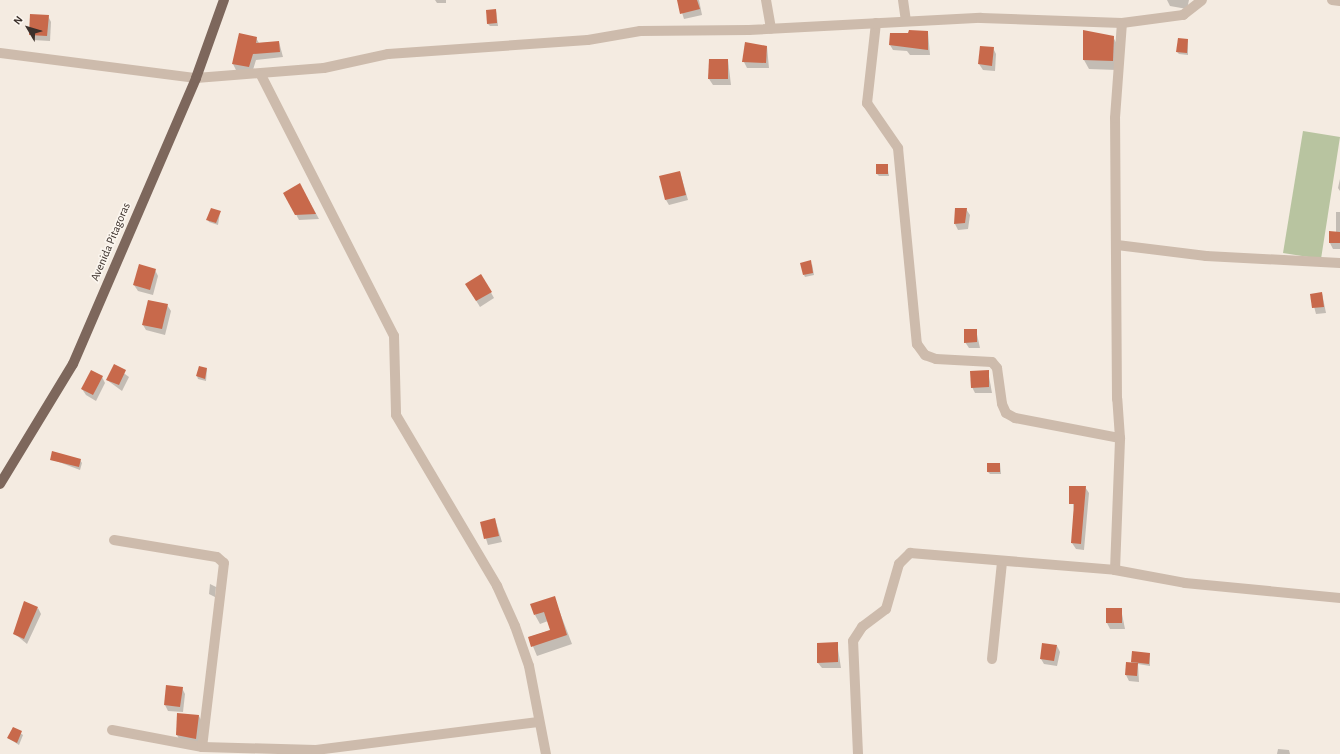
<!DOCTYPE html>
<style>
body{margin:0}
#map{position:relative;width:1340px;height:754px;overflow:hidden;background:#f4ebe1;font-family:"Alegreya Sans",sans-serif}
div>[style]{position:absolute}
[style*='--x']{left:calc(var(--x)*1px);top:calc(var(--y)*1px);width:calc(var(--w)*1px);rotate:calc(var(--a)*1deg)}
.green>*{inset:0;background:#b8c4a0}
.shadow>*{inset:0;background:#0003}
.building>*{inset:0;background:#c8694b}
.minor>*{height:10px;margin:-5px;padding:0 5px;transform-origin:5px;border-radius:5px;background:#cdbbac}
.major>*{height:10px;margin:-5px;padding:0 5px;transform-origin:5px;border-radius:5px;background:#7d675c}
span{translate:-50% -50%;white-space:nowrap;text-align:center;line-height:1.15;-webkit-text-stroke:3.5px #fbf5ee;paint-order:stroke}
.street-label{font-size:12px;color:#3b302b}
.north{position:absolute;left:8px;top:8px;width:40px;height:40px;-webkit-text-stroke:3px #fbf5ee;paint-order:stroke;rotate:308deg;font-size:11px;font-weight:700;line-height:16px;text-align:center;color:#3b302b}
.north::after{content:'';display:block;margin:auto;width:14px;height:18px;background:#3b302b;clip-path:polygon(50% 0,100% 100%,50% 72%,0 100%)}
</style>
<div id="map">
<div class="green">
<div style="clip-path:polygon(1303px 131px,1340px 137px,1321px 259px,1283px 253px)"></div>
</div>
<div class="shadow">
<div style="clip-path:polygon(435px 0,446px 0,446px 3px,437px 3px)"></div>
<div style="clip-path:polygon(678px 0,699px 0,702px 15px,684px 19px)"></div>
<div style="clip-path:polygon(1167px 0,1189px 0,1187px 9px,1170px 6px)"></div>
<div style="clip-path:polygon(496px 10px,498px 26px,490px 26px,488px 24px)"></div>
<div style="clip-path:polygon(48px 16px,51px 22px,50px 41px,33px 40px,30px 34px)"></div>
<div style="clip-path:polygon(928px 32px,930px 55px,910px 55px,907px 51px,893px 50px,890px 45px,891px 34px)"></div>
<div style="clip-path:polygon(1084px 32px,1113px 37px,1118px 46px,1117px 70px,1089px 69px,1084px 60px)"></div>
<div style="clip-path:polygon(256px 38px,259px 43px,279px 42px,283px 57px,256px 60px,252px 73px,236px 70px,233px 64px)"></div>
<div style="clip-path:polygon(1188px 40px,1188px 55px,1179px 54px,1177px 52px)"></div>
<div style="clip-path:polygon(745px 44px,767px 47px,769px 68px,747px 68px,744px 62px)"></div>
<div style="clip-path:polygon(981px 47px,993px 48px,996px 54px,995px 71px,983px 70px,979px 64px)"></div>
<div style="clip-path:polygon(728px 60px,731px 85px,713px 85px,709px 79px)"></div>
<div style="clip-path:polygon(887px 165px,889px 176px,879px 176px,877px 174px)"></div>
<div style="clip-path:polygon(680px 172px,688px 200px,669px 205px,666px 200px)"></div>
<div style="clip-path:polygon(1340px 179px,1340px 191px,1338px 188px)"></div>
<div style="clip-path:polygon(303px 190px,319px 219px,299px 220px,285px 193px)"></div>
<div style="clip-path:polygon(966px 209px,970px 215px,968px 229px,958px 230px,955px 224px)"></div>
<div style="clip-path:polygon(220px 212px,218px 225px,209px 222px,208px 220px)"></div>
<div style="clip-path:polygon(1336px 212px,1340px 212px,1340px 249px,1333px 249px,1330px 243px,1336px 233px)"></div>
<div style="clip-path:polygon(812px 264px,814px 275px,805px 277px,804px 275px)"></div>
<div style="clip-path:polygon(155px 270px,158px 276px,153px 295px,138px 291px,134px 285px)"></div>
<div style="clip-path:polygon(481px 275px,494px 298px,480px 307px,466px 284px)"></div>
<div style="clip-path:polygon(1322px 293px,1326px 313px,1316px 314px,1311px 295px)"></div>
<div style="clip-path:polygon(167px 305px,171px 311px,165px 335px,146px 330px,143px 325px)"></div>
<div style="clip-path:polygon(976px 330px,980px 348px,969px 348px,965px 342px)"></div>
<div style="clip-path:polygon(114px 366px,129px 377px,122px 391px,107px 380px)"></div>
<div style="clip-path:polygon(207px 369px,206px 381px,198px 379px,197px 376px)"></div>
<div style="clip-path:polygon(988px 371px,992px 393px,975px 393px,972px 387px)"></div>
<div style="clip-path:polygon(102px 377px,105px 383px,96px 401px,86px 395px,82px 389px)"></div>
<div style="clip-path:polygon(51px 459px,80px 460px,82px 463px,80px 470px)"></div>
<div style="clip-path:polygon(1000px 464px,1001px 474px,990px 474px,988px 472px)"></div>
<div style="clip-path:polygon(1070px 487px,1085px 487px,1089px 493px,1084px 550px,1076px 549px,1072px 543px,1074px 510px)"></div>
<div style="clip-path:polygon(495px 519px,502px 542px,488px 545px,481px 523px)"></div>
<div style="clip-path:polygon(210px 584px,216px 587px,215px 597px,209px 594px)"></div>
<div style="clip-path:polygon(554px 597px,572px 644px,537px 656px,529px 637px,551px 630px,548px 621px,540px 624px,535px 615px)"></div>
<div style="clip-path:polygon(38px 608px,41px 614px,27px 644px,15px 634px)"></div>
<div style="clip-path:polygon(1121px 609px,1125px 629px,1110px 629px,1107px 623px)"></div>
<div style="clip-path:polygon(837px 643px,841px 668px,822px 668px,818px 663px)"></div>
<div style="clip-path:polygon(1057px 646px,1060px 652px,1057px 666px,1044px 664px,1041px 659px)"></div>
<div style="clip-path:polygon(1150px 654px,1150px 666px,1138px 664px,1139px 682px,1129px 681px,1126px 675px,1132px 661px)"></div>
<div style="clip-path:polygon(182px 688px,185px 694px,183px 712px,168px 711px,165px 705px)"></div>
<div style="clip-path:polygon(178px 714px,199px 716px,202px 722px,199px 745px,180px 741px,177px 735px)"></div>
<div style="clip-path:polygon(13px 728px,23px 735px,19px 745px,8px 738px)"></div>
<div style="clip-path:polygon(1278px 749px,1289px 750px,1290px 754px,1277px 754px)"></div>
</div>
<div class="building">
<div style="clip-path:polygon(677px 0,697px 0,700px 9px,680px 14px)"></div>
<div style="clip-path:polygon(496px 9px,497px 23px,487px 24px,486px 10px)"></div>
<div style="clip-path:polygon(30px 14px,49px 15px,47px 36px,29px 35px)"></div>
<div style="clip-path:polygon(909px 30px,928px 31px,928px 50px,889px 45px,890px 33px,908px 33px)"></div>
<div style="clip-path:polygon(1083px 30px,1114px 36px,1113px 61px,1083px 60px)"></div>
<div style="clip-path:polygon(239px 33px,257px 37px,256px 43px,279px 41px,280px 52px,253px 54px,249px 67px,232px 64px)"></div>
<div style="clip-path:polygon(1178px 38px,1188px 39px,1187px 53px,1176px 52px)"></div>
<div style="clip-path:polygon(745px 42px,767px 46px,766px 63px,742px 62px)"></div>
<div style="clip-path:polygon(980px 46px,994px 47px,992px 66px,978px 64px)"></div>
<div style="clip-path:polygon(709px 59px,728px 59px,728px 79px,708px 79px)"></div>
<div style="clip-path:polygon(876px 164px,888px 164px,888px 174px,876px 174px)"></div>
<div style="clip-path:polygon(680px 171px,686px 195px,665px 200px,659px 176px)"></div>
<div style="clip-path:polygon(300px 183px,316px 214px,295px 215px,283px 193px)"></div>
<div style="clip-path:polygon(211px 208px,221px 211px,216px 223px,206px 220px)"></div>
<div style="clip-path:polygon(955px 208px,967px 208px,965px 223px,954px 224px)"></div>
<div style="clip-path:polygon(1329px 231px,1340px 232px,1340px 243px,1329px 243px)"></div>
<div style="clip-path:polygon(811px 260px,813px 273px,803px 275px,800px 263px)"></div>
<div style="clip-path:polygon(139px 264px,156px 269px,150px 290px,133px 285px)"></div>
<div style="clip-path:polygon(481px 274px,492px 292px,476px 301px,465px 284px)"></div>
<div style="clip-path:polygon(1322px 292px,1324px 307px,1312px 308px,1310px 294px)"></div>
<div style="clip-path:polygon(148px 300px,168px 304px,162px 329px,142px 325px)"></div>
<div style="clip-path:polygon(964px 329px,977px 329px,977px 342px,964px 343px)"></div>
<div style="clip-path:polygon(114px 364px,126px 370px,119px 385px,106px 380px)"></div>
<div style="clip-path:polygon(199px 366px,207px 368px,205px 379px,196px 376px)"></div>
<div style="clip-path:polygon(91px 370px,103px 376px,93px 395px,81px 389px)"></div>
<div style="clip-path:polygon(989px 370px,989px 387px,971px 388px,970px 371px)"></div>
<div style="clip-path:polygon(52px 451px,81px 459px,79px 467px,50px 460px)"></div>
<div style="clip-path:polygon(987px 463px,1000px 463px,1000px 472px,987px 472px)"></div>
<div style="clip-path:polygon(1069px 486px,1086px 486px,1081px 544px,1071px 543px,1074px 504px,1069px 504px)"></div>
<div style="clip-path:polygon(495px 518px,499px 536px,484px 539px,480px 522px)"></div>
<div style="clip-path:polygon(555px 596px,567px 635px,531px 647px,528px 637px,550px 630px,544px 612px,534px 615px,530px 604px)"></div>
<div style="clip-path:polygon(24px 601px,38px 607px,24px 639px,13px 634px)"></div>
<div style="clip-path:polygon(1106px 608px,1122px 608px,1122px 623px,1106px 623px)"></div>
<div style="clip-path:polygon(838px 642px,838px 662px,817px 663px,817px 643px)"></div>
<div style="clip-path:polygon(1042px 643px,1057px 645px,1054px 661px,1040px 659px)"></div>
<div style="clip-path:polygon(1132px 651px,1150px 653px,1149px 664px,1131px 662px)"></div>
<div style="clip-path:polygon(1126px 662px,1138px 663px,1137px 676px,1125px 675px)"></div>
<div style="clip-path:polygon(166px 685px,183px 687px,180px 707px,164px 705px)"></div>
<div style="clip-path:polygon(177px 713px,199px 715px,196px 739px,176px 735px)"></div>
<div style="clip-path:polygon(13px 727px,22px 731px,17px 743px,7px 738px)"></div>
</div>
<div class="minor">
<div style="--x:766;--y:0;--w:29;--a:80"></div>
<div style="--x:903;--y:0;--w:21;--a:82"></div>
<div style="--x:1332;--y:0;--w:8;--a:7"></div>
<div style="--x:876;--y:23;--w:81;--a:96.4"></div>
<div style="--x:867;--y:103;--w:55;--a:55.4"></div>
<div style="--x:898;--y:148;--w:197;--a:84.5"></div>
<div style="--x:917;--y:344;--w:14;--a:54"></div>
<div style="--x:925;--y:355;--w:12;--a:20"></div>
<div style="--x:936;--y:359;--w:56;--a:3.1"></div>
<div style="--x:992;--y:362;--w:8;--a:50"></div>
<div style="--x:997;--y:368;--w:36;--a:82"></div>
<div style="--x:1002;--y:404;--w:10;--a:66"></div>
<div style="--x:1006;--y:413;--w:10;--a:29"></div>
<div style="--x:1015;--y:418;--w:107;--a:10.8"></div>
<div style="--x:0;--y:53;--w:198;--a:7.3"></div>
<div style="--x:196;--y:78;--w:128;--a:-4.5"></div>
<div style="--x:324;--y:68;--w:66;--a:-12.3"></div>
<div style="--x:388;--y:54;--w:200;--a:-4"></div>
<div style="--x:588;--y:40;--w:53;--a:-9.8"></div>
<div style="--x:640;--y:31;--w:109;--a:-0.5"></div>
<div style="--x:749;--y:30;--w:232;--a:-3"></div>
<div style="--x:981;--y:18;--w:141;--a:2"></div>
<div style="--x:1122;--y:23;--w:62;--a:-7.5"></div>
<div style="--x:1183;--y:15;--w:24;--a:-38"></div>
<div style="--x:261;--y:75;--w:293;--a:63"></div>
<div style="--x:394;--y:336;--w:79;--a:88.5"></div>
<div style="--x:396;--y:415;--w:199;--a:59.4"></div>
<div style="--x:497;--y:586;--w:44;--a:65.8"></div>
<div style="--x:515;--y:626;--w:42;--a:70.7"></div>
<div style="--x:529;--y:666;--w:90;--a:79.1"></div>
<div style="--x:1117;--y:245;--w:90;--a:7"></div>
<div style="--x:1206;--y:256;--w:134;--a:3"></div>
<div style="--x:114;--y:540;--w:104;--a:9.4"></div>
<div style="--x:217;--y:557;--w:9;--a:41"></div>
<div style="--x:224;--y:563;--w:185;--a:96.8"></div>
<div style="--x:1115;--y:570;--w:132;--a:-87.8"></div>
<div style="--x:1120;--y:438;--w:39;--a:-94"></div>
<div style="--x:1117;--y:399;--w:281;--a:-90.4"></div>
<div style="--x:1115;--y:118;--w:95;--a:-85.8"></div>
<div style="--x:992;--y:659;--w:98;--a:-84.1"></div>
<div style="--x:112;--y:730;--w:92;--a:10.7"></div>
<div style="--x:202;--y:747;--w:114;--a:1.5"></div>
<div style="--x:316;--y:750;--w:224;--a:-7.2"></div>
<div style="--x:858;--y:754;--w:113;--a:-92.5"></div>
<div style="--x:853;--y:641;--w:17;--a:-57"></div>
<div style="--x:862;--y:627;--w:30;--a:-37"></div>
<div style="--x:886;--y:609;--w:47;--a:-73.9"></div>
<div style="--x:899;--y:564;--w:16;--a:-45"></div>
<div style="--x:910;--y:553;--w:206;--a:4.7"></div>
<div style="--x:1115;--y:570;--w:71;--a:10.5"></div>
<div style="--x:1185;--y:583;--w:156;--a:5.5"></div>
</div>
<div class="major">
<div style="--x:0;--y:484;--w:140;--a:-58.7"></div>
<div style="--x:73;--y:364;--w:311;--a:-66.7"></div>
<div style="--x:196;--y:78;--w:83;--a:-70.3"></div>
</div>
<div class="street-label">
<span style="left:111px;top:242px;rotate:-67deg">Avenida Pitagoras</span>
</div>
<div class="north">N</div>
</div>
